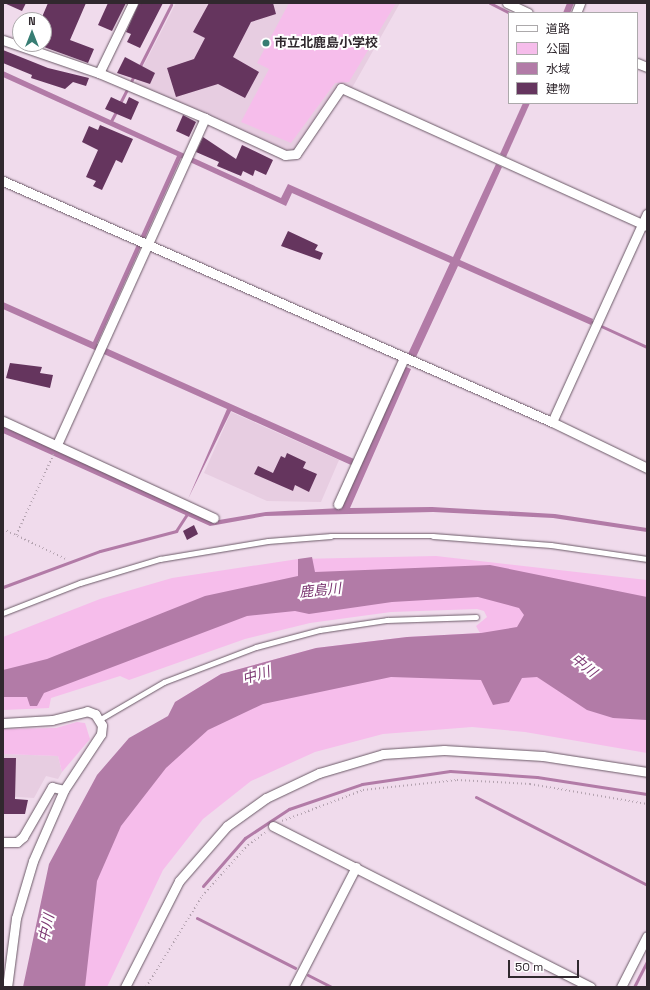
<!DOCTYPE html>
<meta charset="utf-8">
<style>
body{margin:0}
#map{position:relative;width:650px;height:990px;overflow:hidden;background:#f0dbec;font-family:"Space Grotesk","Noto Sans JP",sans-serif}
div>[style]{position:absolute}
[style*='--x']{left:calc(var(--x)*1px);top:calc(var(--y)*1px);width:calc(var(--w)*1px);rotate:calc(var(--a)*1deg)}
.built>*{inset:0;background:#e7cde1}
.green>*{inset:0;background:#f6bdeb}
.water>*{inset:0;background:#b27ba7}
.stream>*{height:3px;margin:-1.5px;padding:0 1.5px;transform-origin:1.5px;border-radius:1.5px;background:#b27ba7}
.building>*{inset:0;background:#65355e}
.path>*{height:1.5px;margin-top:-0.75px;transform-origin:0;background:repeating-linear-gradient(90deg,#b4a3b0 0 1px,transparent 0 4px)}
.roads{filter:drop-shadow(0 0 1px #6b5a67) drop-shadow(0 0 1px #6b5a67)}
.service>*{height:4.5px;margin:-2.25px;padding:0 2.25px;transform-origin:2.25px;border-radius:2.25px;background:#fff}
.minor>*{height:9px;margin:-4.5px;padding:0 4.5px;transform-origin:4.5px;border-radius:4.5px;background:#fff}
.dots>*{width:11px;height:11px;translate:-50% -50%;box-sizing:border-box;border:2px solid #fff;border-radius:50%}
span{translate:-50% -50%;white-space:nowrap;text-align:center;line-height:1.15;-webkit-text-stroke:4px #fff;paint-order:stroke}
.poi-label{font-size:13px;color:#30282e;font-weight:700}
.left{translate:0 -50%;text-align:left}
.water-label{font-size:14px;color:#7d3973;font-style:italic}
.frame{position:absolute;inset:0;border:4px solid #30282e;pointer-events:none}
.legend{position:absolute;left:508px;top:12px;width:130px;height:92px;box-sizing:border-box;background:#fff;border:1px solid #aca9ab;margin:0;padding:5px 7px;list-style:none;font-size:12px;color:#30282e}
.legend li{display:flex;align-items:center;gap:8px;height:20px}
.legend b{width:20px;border:1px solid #aca9ab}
.north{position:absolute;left:12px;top:12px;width:40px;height:40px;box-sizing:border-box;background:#fff;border:1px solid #aca9ab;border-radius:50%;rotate:0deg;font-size:11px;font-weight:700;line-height:16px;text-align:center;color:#30282e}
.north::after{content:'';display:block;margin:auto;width:14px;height:18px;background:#377d73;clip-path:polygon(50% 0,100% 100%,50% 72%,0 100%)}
.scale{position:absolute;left:508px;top:960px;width:71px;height:18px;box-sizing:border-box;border:2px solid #30282e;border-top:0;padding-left:5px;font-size:12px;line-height:14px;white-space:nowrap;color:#30282e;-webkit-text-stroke:3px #fff;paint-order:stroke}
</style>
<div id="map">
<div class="built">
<div style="clip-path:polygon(176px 3px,400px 3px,352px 88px,339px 86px,294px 153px,286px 153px,134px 84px)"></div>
<div style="clip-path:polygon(231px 412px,339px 460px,321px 502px,267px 501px,204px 473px)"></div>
<div style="clip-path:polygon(3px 754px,58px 756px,62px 772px,58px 779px,46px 776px,34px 798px,3px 796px)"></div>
</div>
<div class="green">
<div style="clip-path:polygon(289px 3px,396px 3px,349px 82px,335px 83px,291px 143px,241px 122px,269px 69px,257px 63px)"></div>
<div style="clip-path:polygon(436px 556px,647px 580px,647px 606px,323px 584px,3px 677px,3px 637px,100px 599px,172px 578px,298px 559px)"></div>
<div style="clip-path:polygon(492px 587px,571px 642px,175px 702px,221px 674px,316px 648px,407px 637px,480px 633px,476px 626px,487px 617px,484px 611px,477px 609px,391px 612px,310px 623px,245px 639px,129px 680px,120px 676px,51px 698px,49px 708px,3px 710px,3px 688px,238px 609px)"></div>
<div style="clip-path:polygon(496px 654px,647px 705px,647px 753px,525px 732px,472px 727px,383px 734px,315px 752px,251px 781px,203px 819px,163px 870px,107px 987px,43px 987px,84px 848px,191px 717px)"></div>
<div style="clip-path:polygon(77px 722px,85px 723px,90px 739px,62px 772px,58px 756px,3px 754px,3px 729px,56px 728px)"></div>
</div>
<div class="water">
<div style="clip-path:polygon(567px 3px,574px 3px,570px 13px,563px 13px)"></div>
<div style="clip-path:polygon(3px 71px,281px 198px,288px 184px,453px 257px,496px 164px,502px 167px,460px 260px,593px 319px,591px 325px,458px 266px,416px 357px,408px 354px,450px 263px,292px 193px,286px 206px,181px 158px,97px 344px,354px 459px,351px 465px,231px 411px,188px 499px,227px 409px,3px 309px,3px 302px,93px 342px,177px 156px,3px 77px)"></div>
<div style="clip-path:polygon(523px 103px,530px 103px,506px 157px,500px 154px)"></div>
<div style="clip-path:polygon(404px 366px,411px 369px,350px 508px,432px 507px,555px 514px,647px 528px,647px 532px,553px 518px,433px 512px,265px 516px,210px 526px,3px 433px,3px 425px,213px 521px,266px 512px,341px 508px)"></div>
<div style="clip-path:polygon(312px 557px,315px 572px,490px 565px,647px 597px,647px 720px,613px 718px,587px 710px,537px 677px,522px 678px,509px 702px,493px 705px,481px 680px,391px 677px,263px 704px,208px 730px,166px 768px,121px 826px,97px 881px,85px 987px,23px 987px,49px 864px,97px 775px,129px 738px,168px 716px,175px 702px,221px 674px,316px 648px,407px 637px,481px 633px,517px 627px,524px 615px,519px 608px,478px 597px,392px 602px,309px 614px,295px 611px,247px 616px,44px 693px,37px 706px,30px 706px,27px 697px,3px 697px,3px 670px,47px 659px,205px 596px,298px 576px,298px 559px)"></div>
</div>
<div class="stream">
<div style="--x:490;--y:3;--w:22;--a:27"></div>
<div style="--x:139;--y:68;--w:71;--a:-63.1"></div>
<div style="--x:119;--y:105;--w:33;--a:-63"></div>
<div style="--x:110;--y:123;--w:15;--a:-62"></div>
<div style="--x:588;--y:320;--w:65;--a:24.6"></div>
<div style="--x:3;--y:587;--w:103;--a:-20.4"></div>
<div style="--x:100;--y:551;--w:79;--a:-14.7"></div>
<div style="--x:176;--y:531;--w:20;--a:-57"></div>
<div style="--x:476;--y:797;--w:192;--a:27.2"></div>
<div style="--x:203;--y:886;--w:64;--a:-48.8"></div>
<div style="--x:245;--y:838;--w:53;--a:-33.4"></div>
<div style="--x:289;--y:809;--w:77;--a:-18.9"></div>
<div style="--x:362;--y:784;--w:89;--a:-8.4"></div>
<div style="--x:450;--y:771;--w:87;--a:3.9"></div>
<div style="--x:537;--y:777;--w:111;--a:8.8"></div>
<div style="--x:197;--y:918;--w:110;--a:27"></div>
<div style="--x:308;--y:975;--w:27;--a:27"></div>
<div style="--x:634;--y:987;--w:29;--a:-63"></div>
</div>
<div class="building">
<div style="clip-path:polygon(4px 3px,26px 3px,22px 11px)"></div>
<div style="clip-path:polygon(48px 3px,86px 3px,70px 40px,94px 49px,88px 63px,44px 47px,42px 17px)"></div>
<div style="clip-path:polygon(108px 3px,126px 3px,112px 31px,98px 25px)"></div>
<div style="clip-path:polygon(139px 3px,163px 3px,140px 48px,127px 42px,131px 34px,126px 32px)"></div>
<div style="clip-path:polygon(209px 3px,273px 3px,276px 14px,251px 22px,233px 57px,259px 72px,245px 98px,218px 84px,176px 97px,167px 68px,194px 59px,205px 38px,193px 32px)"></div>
<div style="clip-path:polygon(3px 50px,48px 68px,89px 78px,86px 86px,73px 82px,65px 89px,31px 78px,32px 75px,3px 63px)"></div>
<div style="clip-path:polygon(125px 57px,155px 73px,150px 84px,117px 73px)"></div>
<div style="clip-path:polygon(111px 97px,126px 104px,129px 97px,139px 102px,131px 120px,105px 109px)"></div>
<div style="clip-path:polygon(183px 115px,196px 122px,189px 137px,176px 131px)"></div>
<div style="clip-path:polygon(100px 125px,133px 139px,122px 163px,116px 160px,102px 190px,93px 186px,96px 181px,86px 177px,98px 150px,82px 142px,89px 126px,98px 130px)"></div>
<div style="clip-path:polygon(203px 137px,236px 159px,242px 145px,273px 160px,266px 175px,255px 170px,253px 176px,243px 171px,241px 176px,217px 166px,219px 162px,196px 152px)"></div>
<div style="clip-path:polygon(288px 231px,318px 245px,315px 250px,323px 253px,320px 260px,281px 246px)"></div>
<div style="clip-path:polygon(10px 363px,42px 367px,40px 373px,53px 375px,50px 388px,6px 378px)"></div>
<div style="clip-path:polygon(287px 453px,306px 462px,303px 468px,317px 474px,309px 492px,295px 485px,293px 491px,254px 474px,258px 466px,273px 473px,281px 456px,285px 458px)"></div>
<div style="clip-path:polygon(194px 525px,198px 534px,187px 540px,183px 531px)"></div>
<div style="clip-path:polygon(3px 758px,16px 758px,15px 799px,28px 800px,25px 814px,3px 814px)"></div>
</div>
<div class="path">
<div style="--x:3;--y:529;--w:70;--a:25.5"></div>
<div style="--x:16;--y:535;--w:90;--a:-65.1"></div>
<div style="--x:282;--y:821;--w:87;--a:-20.9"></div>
<div style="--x:363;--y:790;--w:95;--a:-6.1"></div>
<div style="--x:457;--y:780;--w:73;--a:3.1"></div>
<div style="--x:530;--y:784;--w:119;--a:9.7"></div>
<div style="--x:146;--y:987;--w:107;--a:-58.4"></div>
<div style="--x:202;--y:896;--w:69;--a:-48"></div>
<div style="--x:248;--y:845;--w:22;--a:-36"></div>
</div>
<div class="roads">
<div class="service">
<div style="--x:3;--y:613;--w:83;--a:-21.3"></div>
<div style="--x:80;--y:583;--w:84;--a:-16.7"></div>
<div style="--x:160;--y:559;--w:109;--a:-9.5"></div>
<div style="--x:268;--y:541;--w:63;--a:-4.5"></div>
<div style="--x:331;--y:536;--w:102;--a:0"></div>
<div style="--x:433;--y:536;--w:118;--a:4.4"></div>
<div style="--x:551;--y:545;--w:97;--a:8.3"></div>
<div style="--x:99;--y:720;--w:75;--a:-30.3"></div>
<div style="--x:164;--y:682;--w:98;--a:-20.8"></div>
<div style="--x:256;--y:647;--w:66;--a:-14.9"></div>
<div style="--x:320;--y:630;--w:68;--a:-8.5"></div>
<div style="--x:387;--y:620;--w:89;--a:-1.9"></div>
</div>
<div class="minor">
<div style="--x:507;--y:3;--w:23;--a:25"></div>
<div style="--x:576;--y:13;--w:11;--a:-68"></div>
<div style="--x:3;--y:40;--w:102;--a:19"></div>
<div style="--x:99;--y:73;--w:115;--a:23"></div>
<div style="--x:205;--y:118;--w:359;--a:114.4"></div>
<div style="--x:637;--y:63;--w:11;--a:22"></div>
<div style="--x:99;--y:73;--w:78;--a:-64.1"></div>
<div style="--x:205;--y:118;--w:88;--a:24.8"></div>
<div style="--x:285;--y:155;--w:11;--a:-5"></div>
<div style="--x:296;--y:154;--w:80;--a:-55.7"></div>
<div style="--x:341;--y:88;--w:336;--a:24.3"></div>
<div style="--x:3;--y:181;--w:600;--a:23.7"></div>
<div style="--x:552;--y:422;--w:106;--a:25.8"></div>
<div style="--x:3;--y:421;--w:232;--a:24.7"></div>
<div style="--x:552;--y:422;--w:229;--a:-65.5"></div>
<div style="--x:338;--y:504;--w:160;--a:-65.7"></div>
<div style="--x:3;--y:723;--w:49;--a:-3.5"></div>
<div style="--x:52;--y:720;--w:36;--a:-14"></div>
<div style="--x:87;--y:711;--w:9;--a:21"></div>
<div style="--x:95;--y:714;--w:13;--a:58"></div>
<div style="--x:102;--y:725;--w:9;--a:96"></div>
<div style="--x:101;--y:734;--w:67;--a:123.5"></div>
<div style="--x:64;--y:790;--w:77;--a:113.6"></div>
<div style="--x:33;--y:861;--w:59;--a:106.6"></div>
<div style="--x:16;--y:918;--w:70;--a:97.4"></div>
<div style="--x:273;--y:826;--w:356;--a:26.9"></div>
<div style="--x:3;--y:842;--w:14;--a:0"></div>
<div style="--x:17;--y:842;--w:8;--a:-40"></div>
<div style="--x:23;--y:837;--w:58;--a:-59.9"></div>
<div style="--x:52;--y:787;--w:12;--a:14"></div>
<div style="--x:125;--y:987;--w:119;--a:-63"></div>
<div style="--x:179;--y:881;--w:73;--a:-48.9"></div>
<div style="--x:227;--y:826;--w:48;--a:-35.7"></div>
<div style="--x:266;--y:798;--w:59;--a:-25.3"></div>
<div style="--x:319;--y:773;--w:67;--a:-16.5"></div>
<div style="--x:383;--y:754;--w:61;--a:-3.8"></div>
<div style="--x:444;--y:750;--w:99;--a:3.5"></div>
<div style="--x:543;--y:756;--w:105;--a:8.7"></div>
<div style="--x:294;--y:987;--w:135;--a:-62.7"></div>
<div style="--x:621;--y:987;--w:57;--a:-63"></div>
</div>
</div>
<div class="dots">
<div style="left:266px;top:43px;background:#377d73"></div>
</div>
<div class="poi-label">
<span class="left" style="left:274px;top:43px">市立北鹿島小学校</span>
</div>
<div class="water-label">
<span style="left:320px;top:590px;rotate:-6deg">鹿島川</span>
<span style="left:584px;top:665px;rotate:38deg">中川</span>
<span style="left:256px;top:675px;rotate:-17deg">中川</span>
<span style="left:46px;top:928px;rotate:-77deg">中川</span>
</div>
<div class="frame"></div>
<ul class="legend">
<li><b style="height:5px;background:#fff"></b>道路</li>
<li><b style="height:11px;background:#f6bdeb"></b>公園</li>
<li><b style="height:11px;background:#b27ba7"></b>水域</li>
<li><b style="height:11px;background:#65355e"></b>建物</li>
</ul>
<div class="north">N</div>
<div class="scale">50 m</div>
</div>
